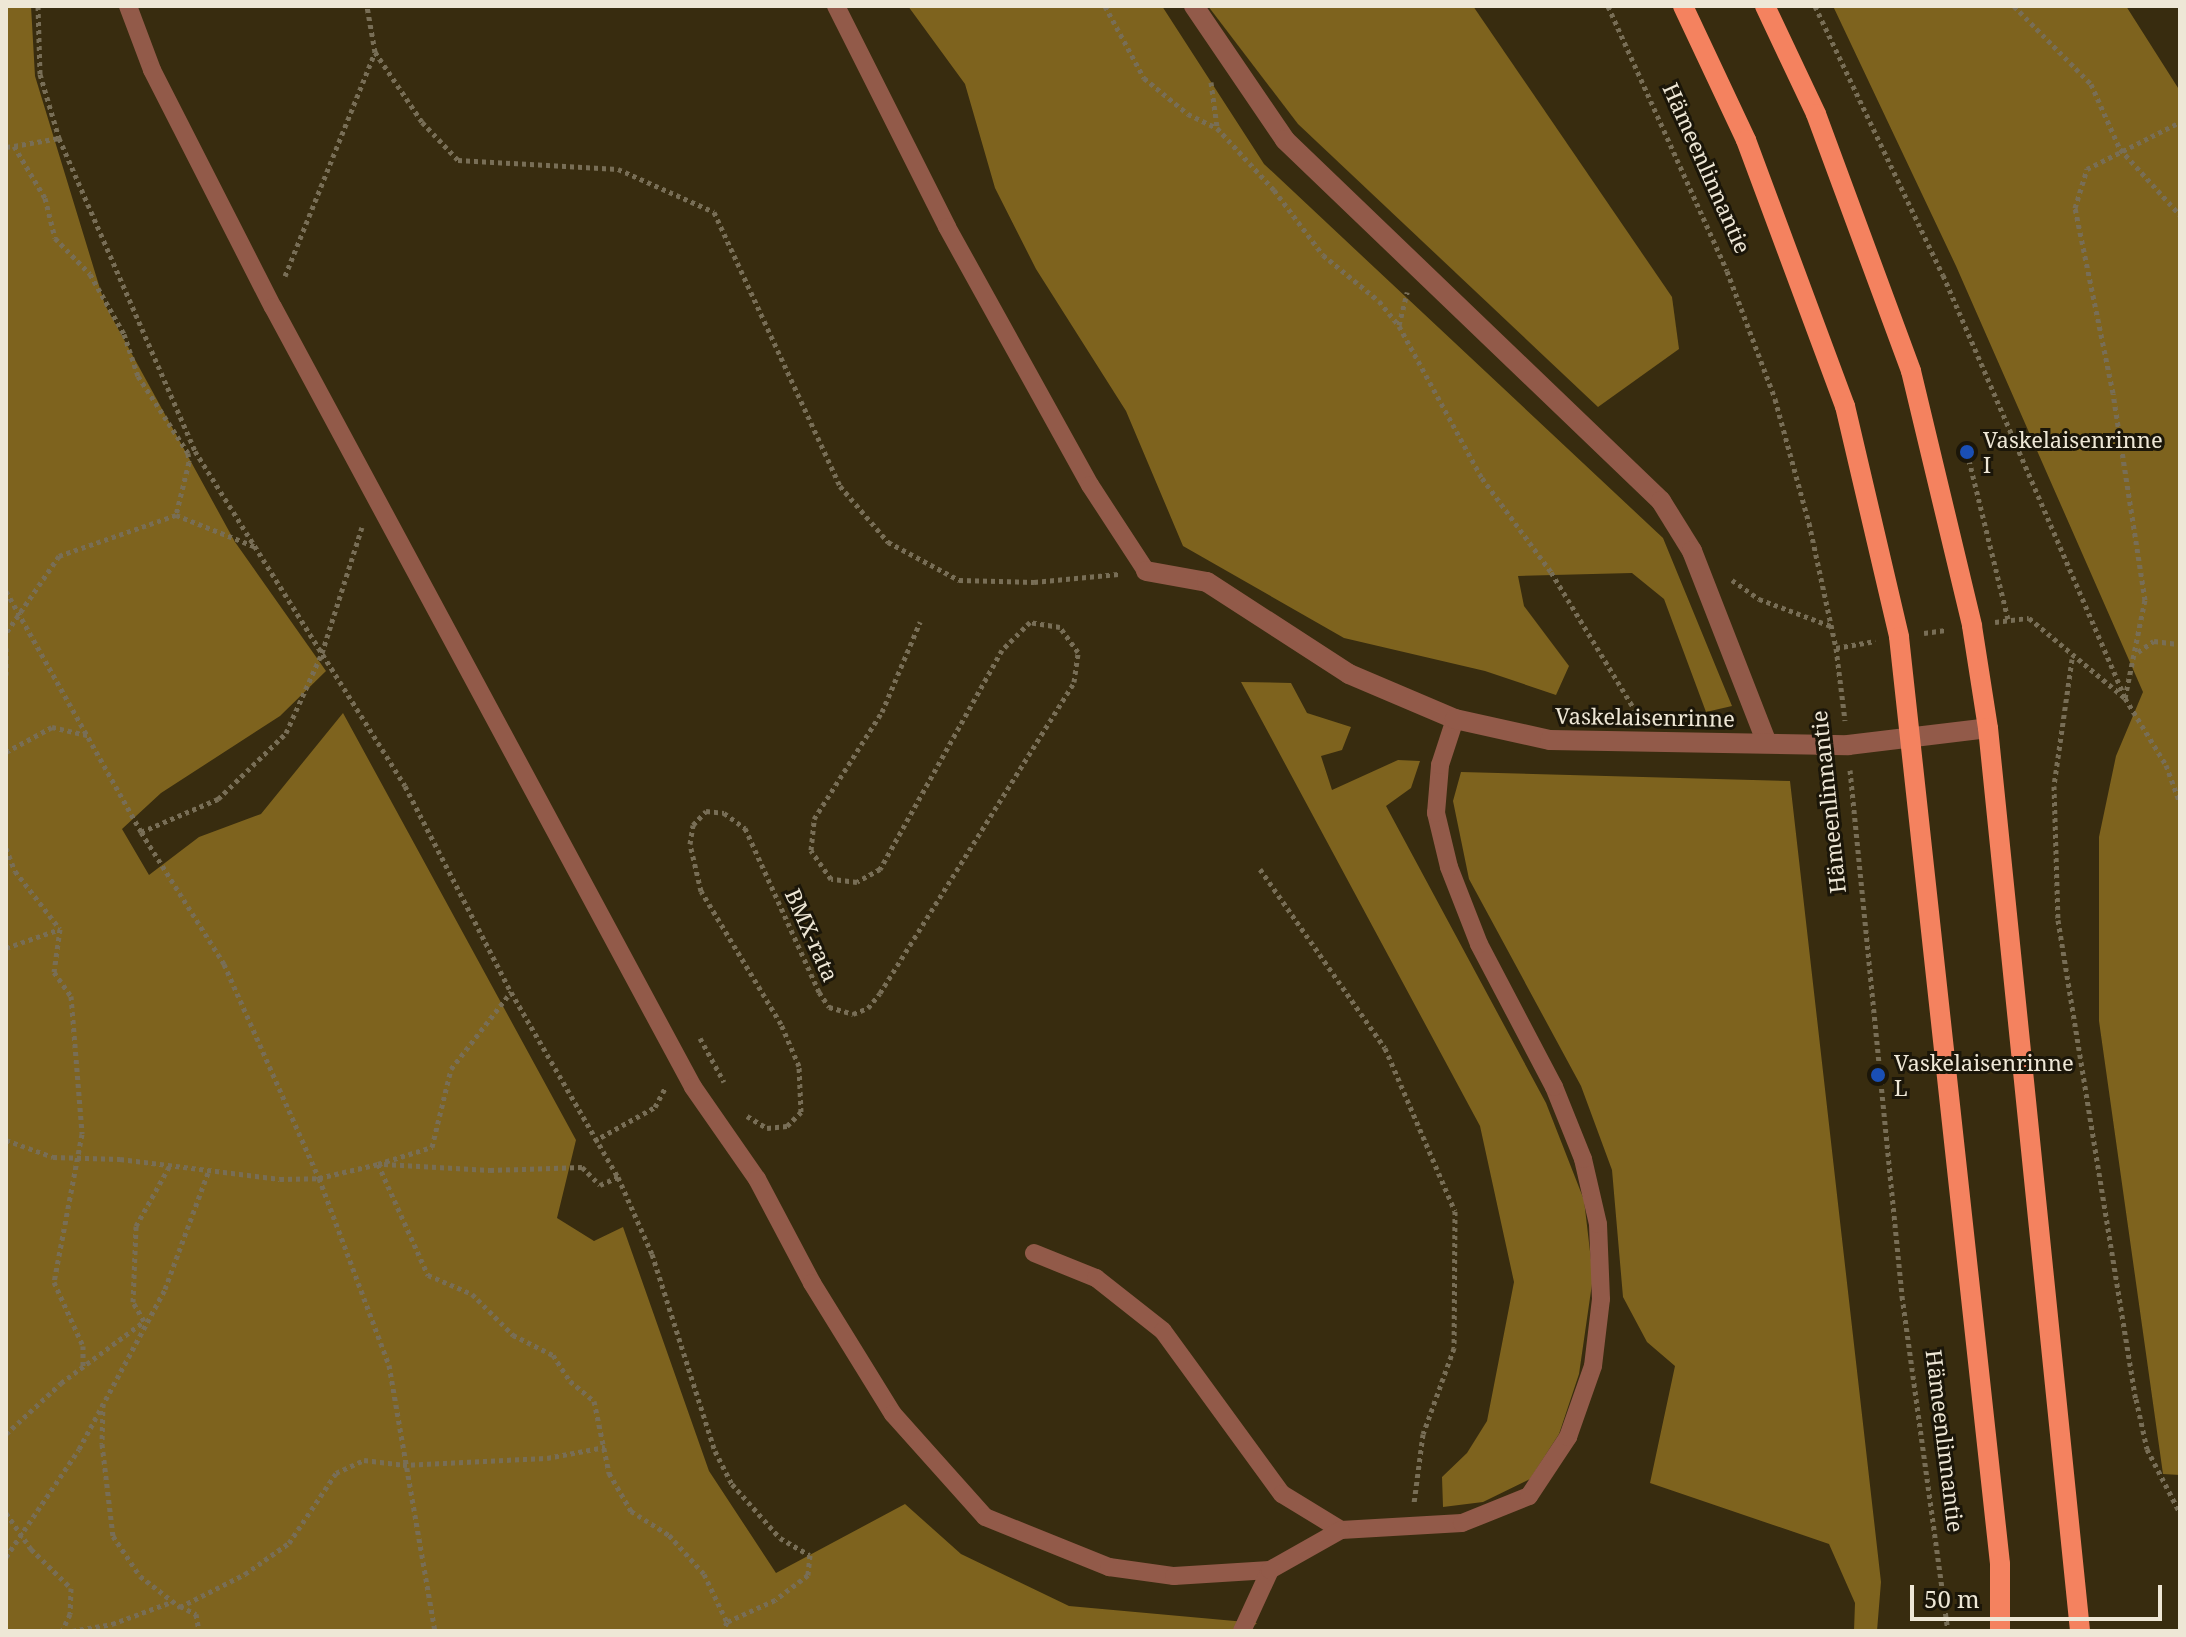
<!DOCTYPE html>
<meta charset="utf-8">
<style>
body{margin:0}
#map{position:relative;width:2186px;height:1637px;overflow:hidden;background:#382c0f;font-family:"Noto Serif",serif}
div>[style]{position:absolute}
[style*='--x']{left:calc(var(--x)*1px);top:calc(var(--y)*1px);width:calc(var(--w)*1px);rotate:calc(var(--a)*1deg)}
.forest>*{inset:0;background:#7e631e}
.path>*{height:5px;margin-top:-2.5px;transform-origin:0;background:repeating-linear-gradient(90deg,#786e56 0 4px,transparent 0 8px)}
.lane>*{height:18px;margin:-9px;padding:0 9px;transform-origin:9px;border-radius:9px;background:#925a49}
.street>*{height:20px;margin:-10px;padding:0 10px;transform-origin:10px;border-radius:10px;background:#925a49}
.primary>*{height:20px;margin:-10px;padding:0 10px;transform-origin:10px;border-radius:10px;background:#f4825f}
.dots>*{width:22px;height:22px;translate:-50% -50%;box-sizing:border-box;border:4px solid #1b1609;border-radius:50%}
span{translate:-50% -50%;white-space:nowrap;text-align:center;line-height:1.15;-webkit-text-stroke:6px #1b1609;paint-order:stroke}
.street-label{font-size:22px;color:#eee7d6}
.poi-label{font-size:22px;color:#eee7d6}
.left{translate:0 -50%;text-align:left}
.frame{position:absolute;inset:0;border:8px solid #eee7d6;pointer-events:none}
.scale{position:absolute;left:1910px;top:1585px;width:252px;height:36px;box-sizing:border-box;border:4px solid #eee7d6;border-top:0;padding-left:10px;font-size:24px;line-height:28px;white-space:nowrap;color:#eee7d6;-webkit-text-stroke:6px #1b1609;paint-order:stroke}
</style>
<div id="map">
<div class="forest">
<div style="clip-path:polygon(6px 6px,31px 6px,35px 76px,105px 305px,235px 542px,326px 671px,280px 716px,161px 793px,122px 829px,149px 875px,199px 837px,261px 814px,343px 713px,576px 1140px,557px 1218px,594px 1241px,623px 1227px,709px 1471px,776px 1573px,905px 1504px,961px 1554px,1069px 1606px,1257px 1623px,1248px 1631px,6px 1631px)"></div>
<div style="clip-path:polygon(908px 6px,1162px 6px,1264px 164px,1663px 538px,1732px 706px,1706px 712px,1664px 599px,1632px 573px,1518px 576px,1524px 606px,1569px 666px,1556px 695px,1485px 671px,1344px 638px,1183px 546px,1126px 411px,1036px 269px,995px 188px,965px 84px)"></div>
<div style="clip-path:polygon(1208px 6px,1473px 6px,1672px 297px,1679px 349px,1598px 407px,1298px 124px)"></div>
<div style="clip-path:polygon(1833px 6px,2126px 6px,2180px 91px,2180px 1475px,2163px 1474px,2099px 1021px,2099px 837px,2116px 756px,2143px 692px,1956px 266px)"></div>
<div style="clip-path:polygon(1241px 682px,1291px 683px,1307px 713px,1351px 727px,1342px 750px,1321px 756px,1332px 790px,1398px 760px,1420px 761px,1411px 788px,1386px 806px,1546px 1103px,1584px 1200px,1593px 1277px,1579px 1374px,1559px 1434px,1530px 1479px,1483px 1502px,1443px 1507px,1442px 1477px,1467px 1453px,1487px 1421px,1514px 1282px,1480px 1126px)"></div>
<div style="clip-path:polygon(1461px 772px,1790px 781px,1881px 1582px,1877px 1631px,1854px 1631px,1855px 1603px,1829px 1544px,1650px 1483px,1675px 1366px,1647px 1342px,1623px 1297px,1612px 1170px,1581px 1086px,1469px 879px,1453px 801px)"></div>
</div>
<div class="path">
<div style="--x:38;--y:6;--w:68;--a:88.3"></div>
<div style="--x:40;--y:74;--w:67;--a:73.5"></div>
<div style="--x:59;--y:138;--w:341;--a:66.5"></div>
<div style="--x:195;--y:451;--w:395;--a:57.9"></div>
<div style="--x:405;--y:786;--w:232;--a:62.8"></div>
<div style="--x:511;--y:992;--w:214;--a:60"></div>
<div style="--x:618;--y:1177;--w:84;--a:66.2"></div>
<div style="--x:652;--y:1254;--w:207;--a:72.3"></div>
<div style="--x:715;--y:1451;--w:37;--a:63"></div>
<div style="--x:732;--y:1484;--w:72;--a:48.4"></div>
<div style="--x:780;--y:1538;--w:34;--a:30"></div>
<div style="--x:810;--y:1555;--w:20;--a:96"></div>
<div style="--x:808;--y:1575;--w:41;--a:142.9"></div>
<div style="--x:775;--y:1600;--w:53;--a:155.4"></div>
<div style="--x:1105;--y:6;--w:82;--a:61.6"></div>
<div style="--x:1144;--y:78;--w:57;--a:39.3"></div>
<div style="--x:1188;--y:114;--w:32;--a:26"></div>
<div style="--x:1217;--y:128;--w:84;--a:47.4"></div>
<div style="--x:1274;--y:190;--w:81;--a:53"></div>
<div style="--x:1323;--y:255;--w:72;--a:39.4"></div>
<div style="--x:1379;--y:301;--w:32;--a:51"></div>
<div style="--x:1399;--y:326;--w:173;--a:61.4"></div>
<div style="--x:1482;--y:478;--w:117;--a:53.7"></div>
<div style="--x:1551;--y:572;--w:167;--a:58.7"></div>
<div style="--x:1608;--y:6;--w:290;--a:65.8"></div>
<div style="--x:1727;--y:271;--w:137;--a:69.4"></div>
<div style="--x:1775;--y:399;--w:129;--a:74.7"></div>
<div style="--x:1809;--y:523;--w:128;--a:77.8"></div>
<div style="--x:1836;--y:648;--w:73;--a:82.9"></div>
<div style="--x:1815;--y:6;--w:298;--a:64.6"></div>
<div style="--x:1943;--y:275;--w:460;--a:66.7"></div>
<div style="--x:2125;--y:698;--w:79;--a:58.5"></div>
<div style="--x:2166;--y:765;--w:40;--a:69.8"></div>
<div style="--x:2014;--y:6;--w:110;--a:45.4"></div>
<div style="--x:2091;--y:84;--w:71;--a:66"></div>
<div style="--x:2120;--y:149;--w:89;--a:47.7"></div>
<div style="--x:375;--y:52;--w:84;--a:56.1"></div>
<div style="--x:422;--y:122;--w:52;--a:46.5"></div>
<div style="--x:458;--y:160;--w:160;--a:3.2"></div>
<div style="--x:618;--y:169;--w:105;--a:24.1"></div>
<div style="--x:714;--y:212;--w:302;--a:65.3"></div>
<div style="--x:840;--y:486;--w:74;--a:49.4"></div>
<div style="--x:888;--y:542;--w:81;--a:28.2"></div>
<div style="--x:959;--y:580;--w:75;--a:1.5"></div>
<div style="--x:1034;--y:582;--w:85;--a:-5.4"></div>
<div style="--x:1211;--y:82;--w:45;--a:82.4"></div>
<div style="--x:14;--y:146;--w:46;--a:-10.1"></div>
<div style="--x:6;--y:147;--w:8;--a:-7"></div>
<div style="--x:14;--y:146;--w:61;--a:59.2"></div>
<div style="--x:45;--y:198;--w:41;--a:76"></div>
<div style="--x:55;--y:238;--w:50;--a:45.8"></div>
<div style="--x:90;--y:274;--w:69;--a:60.5"></div>
<div style="--x:124;--y:334;--w:44;--a:71.6"></div>
<div style="--x:138;--y:376;--w:92;--a:57"></div>
<div style="--x:188;--y:453;--w:9;--a:84"></div>
<div style="--x:189;--y:462;--w:55;--a:103.8"></div>
<div style="--x:176;--y:515;--w:124;--a:160.7"></div>
<div style="--x:59;--y:556;--w:93;--a:124.5"></div>
<div style="--x:285;--y:276;--w:241;--a:-68.1"></div>
<div style="--x:375;--y:52;--w:47;--a:-99.9"></div>
<div style="--x:1399;--y:325;--w:34;--a:-76"></div>
<div style="--x:1967;--y:452;--w:172;--a:76.2"></div>
<div style="--x:176;--y:515;--w:84;--a:21.7"></div>
<div style="--x:1732;--y:580;--w:33;--a:35"></div>
<div style="--x:1759;--y:599;--w:77;--a:20.6"></div>
<div style="--x:6;--y:591;--w:276;--a:60.7"></div>
<div style="--x:141;--y:832;--w:156;--a:57.8"></div>
<div style="--x:224;--y:964;--w:234;--a:66.1"></div>
<div style="--x:319;--y:1178;--w:200;--a:69.5"></div>
<div style="--x:389;--y:1365;--w:270;--a:80.2"></div>
<div style="--x:1995;--y:622;--w:34;--a:-7"></div>
<div style="--x:2029;--y:618;--w:125;--a:39.8"></div>
<div style="--x:2125;--y:698;--w:100;--a:-78.5"></div>
<div style="--x:2145;--y:600;--w:209;--a:-98.8"></div>
<div style="--x:2113;--y:393;--w:189;--a:-101.6"></div>
<div style="--x:2075;--y:208;--w:41;--a:-72.9"></div>
<div style="--x:2087;--y:169;--w:104;--a:-26.8"></div>
<div style="--x:1924;--y:633;--w:22;--a:-8"></div>
<div style="--x:6;--y:648;--w:27;--a:90"></div>
<div style="--x:1836;--y:648;--w:40;--a:-10"></div>
<div style="--x:2138;--y:652;--w:19;--a:-35"></div>
<div style="--x:2154;--y:641;--w:26;--a:7"></div>
<div style="--x:2072;--y:659;--w:128;--a:98.1"></div>
<div style="--x:2054;--y:786;--w:134;--a:88.3"></div>
<div style="--x:2058;--y:920;--w:485;--a:80.8"></div>
<div style="--x:2136;--y:1399;--w:51;--a:77.6"></div>
<div style="--x:2147;--y:1449;--w:72;--a:62.7"></div>
<div style="--x:6;--y:752;--w:52;--a:-28.5"></div>
<div style="--x:52;--y:727;--w:37;--a:13"></div>
<div style="--x:1850;--y:770;--w:529;--a:84.35"></div>
<div style="--x:1902;--y:1296;--w:338;--a:82.2"></div>
<div style="--x:141;--y:832;--w:84;--a:-23.2"></div>
<div style="--x:218;--y:799;--w:95;--a:-44.1"></div>
<div style="--x:286;--y:733;--w:88;--a:-65.8"></div>
<div style="--x:322;--y:653;--w:132;--a:-72.4"></div>
<div style="--x:6;--y:848;--w:25;--a:69"></div>
<div style="--x:15;--y:871;--w:73;--a:52.2"></div>
<div style="--x:60;--y:929;--w:43;--a:97.9"></div>
<div style="--x:54;--y:972;--w:29;--a:55"></div>
<div style="--x:71;--y:996;--w:138;--a:85.4"></div>
<div style="--x:82;--y:1134;--w:151;--a:100.7"></div>
<div style="--x:54;--y:1282;--w:70;--a:65.6"></div>
<div style="--x:83;--y:1346;--w:20;--a:90"></div>
<div style="--x:1260;--y:869;--w:218;--a:55.1"></div>
<div style="--x:1385;--y:1048;--w:177;--a:66.8"></div>
<div style="--x:1455;--y:1211;--w:137;--a:90.4"></div>
<div style="--x:1454;--y:1348;--w:91;--a:109.8"></div>
<div style="--x:1423;--y:1434;--w:70;--a:97.4"></div>
<div style="--x:6;--y:948;--w:57;--a:-19.4"></div>
<div style="--x:700;--y:1038;--w:50;--a:61.4"></div>
<div style="--x:747;--y:1116;--w:23;--a:31"></div>
<div style="--x:767;--y:1128;--w:20;--a:-6"></div>
<div style="--x:787;--y:1126;--w:20;--a:-45"></div>
<div style="--x:801;--y:1112;--w:46;--a:-92.5"></div>
<div style="--x:799;--y:1066;--w:46;--a:-113.2"></div>
<div style="--x:781;--y:1024;--w:155;--a:-121"></div>
<div style="--x:701;--y:891;--w:48;--a:-103.2"></div>
<div style="--x:690;--y:844;--w:19;--a:-81"></div>
<div style="--x:693;--y:825;--w:19;--a:-47"></div>
<div style="--x:706;--y:811;--w:18;--a:6"></div>
<div style="--x:724;--y:813;--w:26;--a:36"></div>
<div style="--x:745;--y:828;--w:180;--a:65.7"></div>
<div style="--x:819;--y:992;--w:18;--a:56"></div>
<div style="--x:829;--y:1007;--w:25;--a:16"></div>
<div style="--x:853;--y:1014;--w:16;--a:-22"></div>
<div style="--x:868;--y:1008;--w:19;--a:-51"></div>
<div style="--x:880;--y:993;--w:367;--a:-58"></div>
<div style="--x:1074;--y:682;--w:30;--a:-82"></div>
<div style="--x:1078;--y:652;--w:31;--a:-126"></div>
<div style="--x:1060;--y:627;--w:30;--a:-171"></div>
<div style="--x:1030;--y:622;--w:40;--a:135"></div>
<div style="--x:1002;--y:650;--w:251;--a:119.1"></div>
<div style="--x:880;--y:869;--w:26;--a:151"></div>
<div style="--x:857;--y:882;--w:26;--a:-173"></div>
<div style="--x:831;--y:879;--w:35;--a:-125"></div>
<div style="--x:811;--y:850;--w:31;--a:-84"></div>
<div style="--x:814;--y:819;--w:127;--a:-57.6"></div>
<div style="--x:882;--y:712;--w:98;--a:-67.1"></div>
<div style="--x:6;--y:1140;--w:50;--a:19.9"></div>
<div style="--x:53;--y:1157;--w:67;--a:1.7"></div>
<div style="--x:120;--y:1159;--w:161;--a:7.1"></div>
<div style="--x:280;--y:1179;--w:39;--a:-1"></div>
<div style="--x:319;--y:1178;--w:61;--a:-13.3"></div>
<div style="--x:378;--y:1164;--w:57;--a:-17.5"></div>
<div style="--x:432;--y:1147;--w:80;--a:-76.3"></div>
<div style="--x:451;--y:1069;--w:98;--a:-52.1"></div>
<div style="--x:594;--y:1141;--w:70;--a:-29.1"></div>
<div style="--x:655;--y:1107;--w:21;--a:-62"></div>
<div style="--x:378;--y:1164;--w:122;--a:65.8"></div>
<div style="--x:428;--y:1275;--w:48;--a:23.4"></div>
<div style="--x:472;--y:1294;--w:58;--a:45"></div>
<div style="--x:513;--y:1335;--w:45;--a:26.6"></div>
<div style="--x:553;--y:1355;--w:31;--a:57"></div>
<div style="--x:570;--y:1381;--w:31;--a:40"></div>
<div style="--x:594;--y:1401;--w:74;--a:78.2"></div>
<div style="--x:609;--y:1473;--w:44;--a:59.9"></div>
<div style="--x:631;--y:1511;--w:45;--a:32.3"></div>
<div style="--x:669;--y:1535;--w:52;--a:48.1"></div>
<div style="--x:704;--y:1574;--w:53;--a:64.4"></div>
<div style="--x:727;--y:1622;--w:10;--a:114"></div>
<div style="--x:384;--y:1164;--w:106;--a:3.2"></div>
<div style="--x:490;--y:1170;--w:92;--a:-1.9"></div>
<div style="--x:582;--y:1167;--w:25;--a:45"></div>
<div style="--x:600;--y:1185;--w:20;--a:-24"></div>
<div style="--x:144;--y:1321;--w:22;--a:-120"></div>
<div style="--x:133;--y:1302;--w:76;--a:-87.7"></div>
<div style="--x:136;--y:1226;--w:68;--a:-60.8"></div>
<div style="--x:103;--y:1403;--w:41;--a:91.4"></div>
<div style="--x:102;--y:1444;--w:93;--a:83.2"></div>
<div style="--x:113;--y:1536;--w:48;--a:56"></div>
<div style="--x:140;--y:1576;--w:51;--a:37.8"></div>
<div style="--x:180;--y:1607;--w:73;--a:-26.9"></div>
<div style="--x:245;--y:1574;--w:54;--a:-35.2"></div>
<div style="--x:289;--y:1543;--w:84;--a:-56.1"></div>
<div style="--x:336;--y:1473;--w:31;--a:-25"></div>
<div style="--x:364;--y:1460;--w:39;--a:7"></div>
<div style="--x:403;--y:1465;--w:144;--a:-2.8"></div>
<div style="--x:547;--y:1458;--w:59;--a:-10.7"></div>
<div style="--x:6;--y:1434;--w:75;--a:-42.8"></div>
<div style="--x:61;--y:1383;--w:102;--a:-36.6"></div>
<div style="--x:6;--y:1513;--w:44;--a:55.2"></div>
<div style="--x:31;--y:1549;--w:56;--a:44.3"></div>
<div style="--x:71;--y:1588;--w:26;--a:92"></div>
<div style="--x:70;--y:1614;--w:19;--a:115"></div>
<div style="--x:6;--y:1557;--w:130;--a:-55.9"></div>
<div style="--x:79;--y:1449;--w:182;--a:-61.7"></div>
<div style="--x:165;--y:1289;--w:124;--a:-69.7"></div>
<div style="--x:180;--y:1606;--w:18;--a:27"></div>
<div style="--x:196;--y:1614;--w:17;--a:80"></div>
<div style="--x:72;--y:1631;--w:41;--a:-9.9"></div>
<div style="--x:112;--y:1624;--w:63;--a:-20.4"></div>
</div>
<div class="lane">
<div style="--x:128;--y:6;--w:68;--a:69.4"></div>
<div style="--x:152;--y:70;--w:266;--a:63"></div>
<div style="--x:273;--y:307;--w:886;--a:61.7"></div>
<div style="--x:693;--y:1087;--w:112;--a:55.2"></div>
<div style="--x:757;--y:1179;--w:118;--a:62.1"></div>
<div style="--x:812;--y:1283;--w:154;--a:58.3"></div>
<div style="--x:893;--y:1414;--w:138;--a:48.2"></div>
<div style="--x:985;--y:1517;--w:134;--a:22"></div>
<div style="--x:1109;--y:1567;--w:66;--a:7.9"></div>
<div style="--x:1174;--y:1576;--w:96;--a:-3.6"></div>
<div style="--x:836;--y:6;--w:247;--a:63.3"></div>
<div style="--x:947;--y:227;--w:295;--a:61"></div>
<div style="--x:1090;--y:485;--w:103;--a:56.9"></div>
<div style="--x:1034;--y:1253;--w:67;--a:22"></div>
<div style="--x:1096;--y:1278;--w:85;--a:38.3"></div>
<div style="--x:1163;--y:1331;--w:202;--a:53.9"></div>
<div style="--x:1282;--y:1494;--w:69;--a:31.4"></div>
<div style="--x:1341;--y:1530;--w:121;--a:-3.3"></div>
<div style="--x:1462;--y:1523;--w:72;--a:-21.9"></div>
<div style="--x:1529;--y:1496;--w:71;--a:-56.5"></div>
<div style="--x:1568;--y:1437;--w:75;--a:-70.6"></div>
<div style="--x:1593;--y:1366;--w:67;--a:-83.2"></div>
<div style="--x:1601;--y:1299;--w:75;--a:-92.3"></div>
<div style="--x:1598;--y:1224;--w:67;--a:-103"></div>
<div style="--x:1583;--y:1159;--w:78;--a:-111.9"></div>
<div style="--x:1554;--y:1087;--w:161;--a:-117.7"></div>
<div style="--x:1479;--y:944;--w:83;--a:-111.3"></div>
<div style="--x:1449;--y:867;--w:56;--a:-103.5"></div>
<div style="--x:1436;--y:813;--w:48;--a:-85.2"></div>
<div style="--x:1440;--y:765;--w:48;--a:-71.9"></div>
<div style="--x:1242;--y:1631;--w:67;--a:-65.3"></div>
<div style="--x:1270;--y:1570;--w:81;--a:-29.4"></div>
</div>
<div class="street">
<div style="--x:1194;--y:6;--w:162;--a:55.8"></div>
<div style="--x:1285;--y:140;--w:521;--a:43.83"></div>
<div style="--x:1661;--y:501;--w:59;--a:58.2"></div>
<div style="--x:1692;--y:551;--w:206;--a:68.7"></div>
<div style="--x:1146;--y:571;--w:62;--a:10.2"></div>
<div style="--x:1207;--y:582;--w:169;--a:32.9"></div>
<div style="--x:1349;--y:674;--w:115;--a:23"></div>
<div style="--x:1455;--y:719;--w:97;--a:12.5"></div>
<div style="--x:1550;--y:740;--w:298;--a:1"></div>
<div style="--x:1848;--y:745;--w:141;--a:-6.9"></div>
</div>
<div class="primary">
<div style="--x:1683;--y:6;--w:148;--a:64.8"></div>
<div style="--x:1746;--y:140;--w:284;--a:69.6"></div>
<div style="--x:1845;--y:406;--w:237;--a:76.8"></div>
<div style="--x:1899;--y:637;--w:932;--a:83.78"></div>
<div style="--x:2000;--y:1564;--w:67;--a:90"></div>
<div style="--x:1765;--y:6;--w:119;--a:64.7"></div>
<div style="--x:1816;--y:114;--w:274;--a:69.7"></div>
<div style="--x:1911;--y:371;--w:262;--a:76.5"></div>
<div style="--x:1972;--y:626;--w:103;--a:81.1"></div>
<div style="--x:1988;--y:728;--w:908;--a:84.18"></div>
</div>
<div class="dots">
<div style="left:1967px;top:452px;background:#1a4fb4"></div>
<div style="left:1878px;top:1075px;background:#1a4fb4"></div>
</div>
<div class="street-label">
<span style="left:1707px;top:168px;rotate:66deg">Hämeenlinnantie</span>
<span style="left:1645px;top:717px;rotate:1deg">Vaskelaisenrinne</span>
<span style="left:1828px;top:802px;rotate:-96deg">Hämeenlinnantie</span>
<span style="left:812px;top:935px;rotate:66deg">BMX-rata</span>
<span style="left:1945px;top:1441px;rotate:83deg">Hämeenlinnantie</span>
</div>
<div class="poi-label">
<span class="left" style="left:1983px;top:452px">Vaskelaisenrinne<br>I</span>
<span class="left" style="left:1894px;top:1075px">Vaskelaisenrinne<br>L</span>
</div>
<div class="frame"></div>
<div class="scale">50 m</div>
</div>
